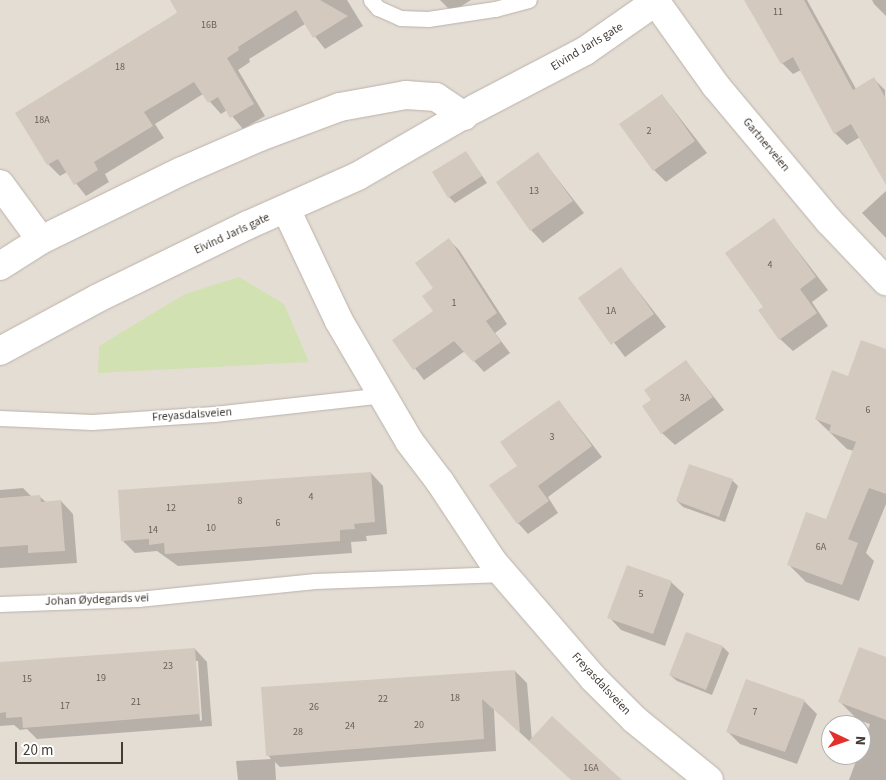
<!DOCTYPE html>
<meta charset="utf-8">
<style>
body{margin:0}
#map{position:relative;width:886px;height:780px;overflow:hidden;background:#f1ece6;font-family:"Source Sans 3",sans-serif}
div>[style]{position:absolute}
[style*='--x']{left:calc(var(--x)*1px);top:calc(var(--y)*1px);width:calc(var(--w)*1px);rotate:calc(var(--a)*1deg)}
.residential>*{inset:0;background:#e4ddd4}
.green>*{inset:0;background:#d2e1b2}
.shadow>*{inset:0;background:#0003}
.building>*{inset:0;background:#d4c9bf}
.roads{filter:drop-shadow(0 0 1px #bbb2a9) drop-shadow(0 0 1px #bbb2a9)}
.lane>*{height:15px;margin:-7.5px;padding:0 7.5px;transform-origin:7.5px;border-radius:7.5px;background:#fff}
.street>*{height:28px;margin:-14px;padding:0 14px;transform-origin:14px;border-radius:14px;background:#fff}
span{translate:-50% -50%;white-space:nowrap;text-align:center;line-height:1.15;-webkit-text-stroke:4px #fff;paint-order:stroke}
.number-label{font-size:10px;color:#675f58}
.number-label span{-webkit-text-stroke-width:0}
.street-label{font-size:12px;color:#433c36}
.north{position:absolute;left:821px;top:715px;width:50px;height:50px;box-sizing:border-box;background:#fff;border:1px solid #b4b1af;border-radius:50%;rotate:93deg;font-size:14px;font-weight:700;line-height:20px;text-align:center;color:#433c36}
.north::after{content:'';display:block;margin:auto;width:18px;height:22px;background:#e2302b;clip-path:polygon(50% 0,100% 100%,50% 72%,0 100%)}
.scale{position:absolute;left:15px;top:742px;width:108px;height:22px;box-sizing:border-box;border:2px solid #433c36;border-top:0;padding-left:6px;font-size:15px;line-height:18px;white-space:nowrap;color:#433c36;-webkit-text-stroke:4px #fff;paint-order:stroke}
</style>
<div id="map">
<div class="residential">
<div style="clip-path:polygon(evenodd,0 0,886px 0,886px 780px,0 780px,0 0,831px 725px,861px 725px,861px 755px,831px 755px,831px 725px)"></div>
</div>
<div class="green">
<div style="clip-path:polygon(239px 277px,284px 304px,309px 362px,98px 373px,99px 346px,185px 294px)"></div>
</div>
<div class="shadow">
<div style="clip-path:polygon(171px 0,347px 0,363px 26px,325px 49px,305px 24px,249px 59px,250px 62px,238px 70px,265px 116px,243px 129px,227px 110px,221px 114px,203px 94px,155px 124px,164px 138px,105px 174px,109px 182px,86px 196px,67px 172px,60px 176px,48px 164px,179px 12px)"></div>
<div style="clip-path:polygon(440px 0,471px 0,452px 12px)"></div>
<div style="clip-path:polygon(745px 0,807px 0,856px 89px,874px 79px,885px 90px,886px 183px,860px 137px,847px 145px,835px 133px,801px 70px,793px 74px,782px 63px)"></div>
<div style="clip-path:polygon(872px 0,886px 0,886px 16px,874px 4px)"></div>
<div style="clip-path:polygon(662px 95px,707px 153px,666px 182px,654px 170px)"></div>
<div style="clip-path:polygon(466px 152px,487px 183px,455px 203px,449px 197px)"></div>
<div style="clip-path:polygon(538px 154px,584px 213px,543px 243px,531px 230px)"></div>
<div style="clip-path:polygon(886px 191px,886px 238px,862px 213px)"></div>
<div style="clip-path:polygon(774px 220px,828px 290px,812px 302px,828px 326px,793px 351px,780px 339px,764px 307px)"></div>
<div style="clip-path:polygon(449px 240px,459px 250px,507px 324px,495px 333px,510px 353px,484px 372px,465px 351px,424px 380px,393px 340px,434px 311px,435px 289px)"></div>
<div style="clip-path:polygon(621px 269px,666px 327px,625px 357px,580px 298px)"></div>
<div style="clip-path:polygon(886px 351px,886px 504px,866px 553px,874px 561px,859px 601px,806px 582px,789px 565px,827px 520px,854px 451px,847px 449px,816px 419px,849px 377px)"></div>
<div style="clip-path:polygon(686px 361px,724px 410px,675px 445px,662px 433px,653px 400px)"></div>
<div style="clip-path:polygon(559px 401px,602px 457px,548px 497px,558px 513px,528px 534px,518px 523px,519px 467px)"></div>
<div style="clip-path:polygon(371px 473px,383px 486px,387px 534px,366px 536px,367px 541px,351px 542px,352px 553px,178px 566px,157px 551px,135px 553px,123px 541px)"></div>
<div style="clip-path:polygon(732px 480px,738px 486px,725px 522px,683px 507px,677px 501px)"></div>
<div style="clip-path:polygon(23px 488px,32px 497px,40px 497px,46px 502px,61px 501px,73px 514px,77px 563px,0 568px,0 490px)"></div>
<div style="clip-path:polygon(671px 582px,684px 594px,665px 646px,621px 630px,609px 617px)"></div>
<div style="clip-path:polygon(687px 633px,723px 647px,729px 653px,712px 695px,677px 681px,670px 675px)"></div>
<div style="clip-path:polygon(evenodd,195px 649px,207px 662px,212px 726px,37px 739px,27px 729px,20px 730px,14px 725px,0 726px,0 663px,195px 649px,195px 661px,198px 661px,202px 720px,200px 721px,195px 661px)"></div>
<div style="clip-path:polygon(886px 658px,886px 780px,849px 780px,870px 724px,858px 720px,840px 702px)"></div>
<div style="clip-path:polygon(515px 671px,527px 683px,532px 740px,620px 780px,572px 780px,494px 709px,496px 751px,280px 767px,275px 762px,276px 780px,238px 780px,236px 761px,271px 759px,268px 755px)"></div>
<div style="clip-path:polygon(804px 701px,817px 714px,797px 764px,740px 744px,728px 732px)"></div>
</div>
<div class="building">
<div style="clip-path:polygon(170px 0,320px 0,348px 16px,313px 38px,296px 10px,238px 47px,239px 50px,227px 58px,254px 104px,230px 118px,218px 97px,208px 103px,194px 82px,144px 112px,153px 126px,94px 162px,98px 170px,74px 185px,58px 159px,47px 165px,15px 113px,175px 14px,177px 12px)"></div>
<div style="clip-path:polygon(744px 0,804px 0,853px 90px,874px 77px,886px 99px,886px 185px,851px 124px,834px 134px,793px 57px,781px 64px)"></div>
<div style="clip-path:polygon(662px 94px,695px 141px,653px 171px,619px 124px)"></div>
<div style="clip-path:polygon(466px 151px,482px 176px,448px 198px,432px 172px)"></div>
<div style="clip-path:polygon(538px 152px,573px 201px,530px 231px,496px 182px)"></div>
<div style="clip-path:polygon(774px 218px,816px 277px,800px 289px,817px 313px,779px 340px,758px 310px,763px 307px,725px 253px)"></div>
<div style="clip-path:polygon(449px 238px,497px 313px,486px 321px,501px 342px,473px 362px,454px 341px,413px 370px,392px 340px,433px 311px,422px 296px,433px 288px,415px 263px)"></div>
<div style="clip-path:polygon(621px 267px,654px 314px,611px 345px,578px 298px)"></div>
<div style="clip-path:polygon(861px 340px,886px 349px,886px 494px,869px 488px,848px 539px,858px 543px,842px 585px,787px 565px,806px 512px,826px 519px,856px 442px,829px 432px,831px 425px,815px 419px,832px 370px,848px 376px)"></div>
<div style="clip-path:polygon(686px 360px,713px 397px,661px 434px,642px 406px,651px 400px,644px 390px)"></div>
<div style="clip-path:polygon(559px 400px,592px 446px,538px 486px,549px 501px,517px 524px,489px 485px,517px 466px,500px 442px)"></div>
<div style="clip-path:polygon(689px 464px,733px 479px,719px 517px,676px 501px)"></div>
<div style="clip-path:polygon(371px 472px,375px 522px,354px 524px,355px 529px,340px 530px,340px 541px,165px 554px,164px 543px,149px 545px,149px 539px,121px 541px,118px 490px)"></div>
<div style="clip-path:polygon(40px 495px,41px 502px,61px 500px,65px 551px,28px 553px,28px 545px,0 547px,0 498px)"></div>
<div style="clip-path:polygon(627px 565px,672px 581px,653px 634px,607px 618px)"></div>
<div style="clip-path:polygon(686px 632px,723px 646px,706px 690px,669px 675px)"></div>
<div style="clip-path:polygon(859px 647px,886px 657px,886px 720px,838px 702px)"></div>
<div style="clip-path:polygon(195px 648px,200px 714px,23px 728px,22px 717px,6px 718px,6px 712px,0 713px,0 662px)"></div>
<div style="clip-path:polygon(515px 670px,520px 733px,482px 699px,484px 739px,266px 756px,261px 687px)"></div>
<div style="clip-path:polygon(746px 679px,805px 700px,785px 752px,726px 732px)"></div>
<div style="clip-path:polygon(552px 716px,622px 780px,571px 780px,529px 741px)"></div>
</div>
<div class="roads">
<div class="lane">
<div style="--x:371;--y:0;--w:11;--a:49"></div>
<div style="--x:378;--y:8;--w:24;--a:24"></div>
<div style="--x:400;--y:18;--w:28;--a:2"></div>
<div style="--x:428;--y:19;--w:68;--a:-8.5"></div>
<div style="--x:495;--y:9;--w:35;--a:-15"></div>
<div style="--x:0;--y:418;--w:92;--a:2.5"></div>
<div style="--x:92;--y:422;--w:122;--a:-3.8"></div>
<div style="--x:214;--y:414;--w:171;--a:-6.4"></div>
<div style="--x:0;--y:604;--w:138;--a:-2.1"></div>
<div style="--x:138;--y:599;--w:178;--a:-5.8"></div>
<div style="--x:315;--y:581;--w:190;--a:-2.1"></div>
</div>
<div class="street">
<div style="--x:656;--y:2;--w:103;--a:54.5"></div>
<div style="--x:716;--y:86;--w:176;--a:50.1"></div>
<div style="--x:829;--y:221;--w:83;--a:46.5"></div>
<div style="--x:0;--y:184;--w:69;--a:53.8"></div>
<div style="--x:286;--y:209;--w:124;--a:64.7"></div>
<div style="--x:339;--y:321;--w:139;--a:59.7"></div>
<div style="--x:409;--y:441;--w:51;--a:52.9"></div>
<div style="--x:440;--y:482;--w:96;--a:56.5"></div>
<div style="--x:493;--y:562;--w:153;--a:49.2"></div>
<div style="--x:593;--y:678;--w:59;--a:45"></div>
<div style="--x:635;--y:720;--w:95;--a:39"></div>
<div style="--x:0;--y:266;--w:49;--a:-32.4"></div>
<div style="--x:41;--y:240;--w:157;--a:-26.1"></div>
<div style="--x:182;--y:171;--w:85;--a:-23.6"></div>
<div style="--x:260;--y:137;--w:85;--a:-20.6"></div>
<div style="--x:340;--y:107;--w:67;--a:-10.3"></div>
<div style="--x:406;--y:95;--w:30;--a:4"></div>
<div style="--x:436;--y:97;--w:34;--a:34"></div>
<div style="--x:0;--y:351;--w:111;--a:-28.4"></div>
<div style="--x:98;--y:298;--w:167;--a:-26"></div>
<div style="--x:248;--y:225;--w:120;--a:-24"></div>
<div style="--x:358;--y:176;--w:136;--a:-30"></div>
<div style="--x:476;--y:108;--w:123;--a:-27.6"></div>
<div style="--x:585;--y:51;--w:89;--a:-34.9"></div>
</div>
</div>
<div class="number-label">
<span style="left:778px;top:13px">11</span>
<span style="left:209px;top:26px">16B</span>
<span style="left:120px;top:68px">18</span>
<span style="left:42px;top:121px">18A</span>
<span style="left:649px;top:132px">2</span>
<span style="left:534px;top:192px">13</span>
<span style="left:770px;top:266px">4</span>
<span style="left:454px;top:304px">1</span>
<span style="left:611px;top:312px">1A</span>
<span style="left:685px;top:399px">3A</span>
<span style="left:868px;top:411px">6</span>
<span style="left:552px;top:438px">3</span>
<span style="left:311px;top:498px">4</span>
<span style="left:240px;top:502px">8</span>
<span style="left:171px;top:509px">12</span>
<span style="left:278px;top:524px">6</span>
<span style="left:211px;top:529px">10</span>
<span style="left:153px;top:531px">14</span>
<span style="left:821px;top:548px">6A</span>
<span style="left:641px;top:595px">5</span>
<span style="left:168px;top:667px">23</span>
<span style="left:101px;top:679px">19</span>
<span style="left:27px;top:680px">15</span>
<span style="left:455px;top:699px">18</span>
<span style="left:383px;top:700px">22</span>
<span style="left:136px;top:703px">21</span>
<span style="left:65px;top:707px">17</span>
<span style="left:314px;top:708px">26</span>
<span style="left:755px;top:713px">7</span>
<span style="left:419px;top:726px">20</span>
<span style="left:350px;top:727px">24</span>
<span style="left:298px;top:733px">28</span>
<span style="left:591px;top:769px">16A</span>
</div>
<div class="street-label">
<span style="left:587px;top:47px;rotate:-31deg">Eivind Jarls gate</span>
<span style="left:766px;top:145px;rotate:50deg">Gartnerveien</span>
<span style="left:232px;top:234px;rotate:-25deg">Eivind Jarls gate</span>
<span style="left:192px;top:415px;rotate:-4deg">Freyasdalsveien</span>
<span style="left:97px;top:600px;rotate:-2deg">Johan Øydegards vei</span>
<span style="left:601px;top:684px;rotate:47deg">Freyasdalsveien</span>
</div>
<div class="north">N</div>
<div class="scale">20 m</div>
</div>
